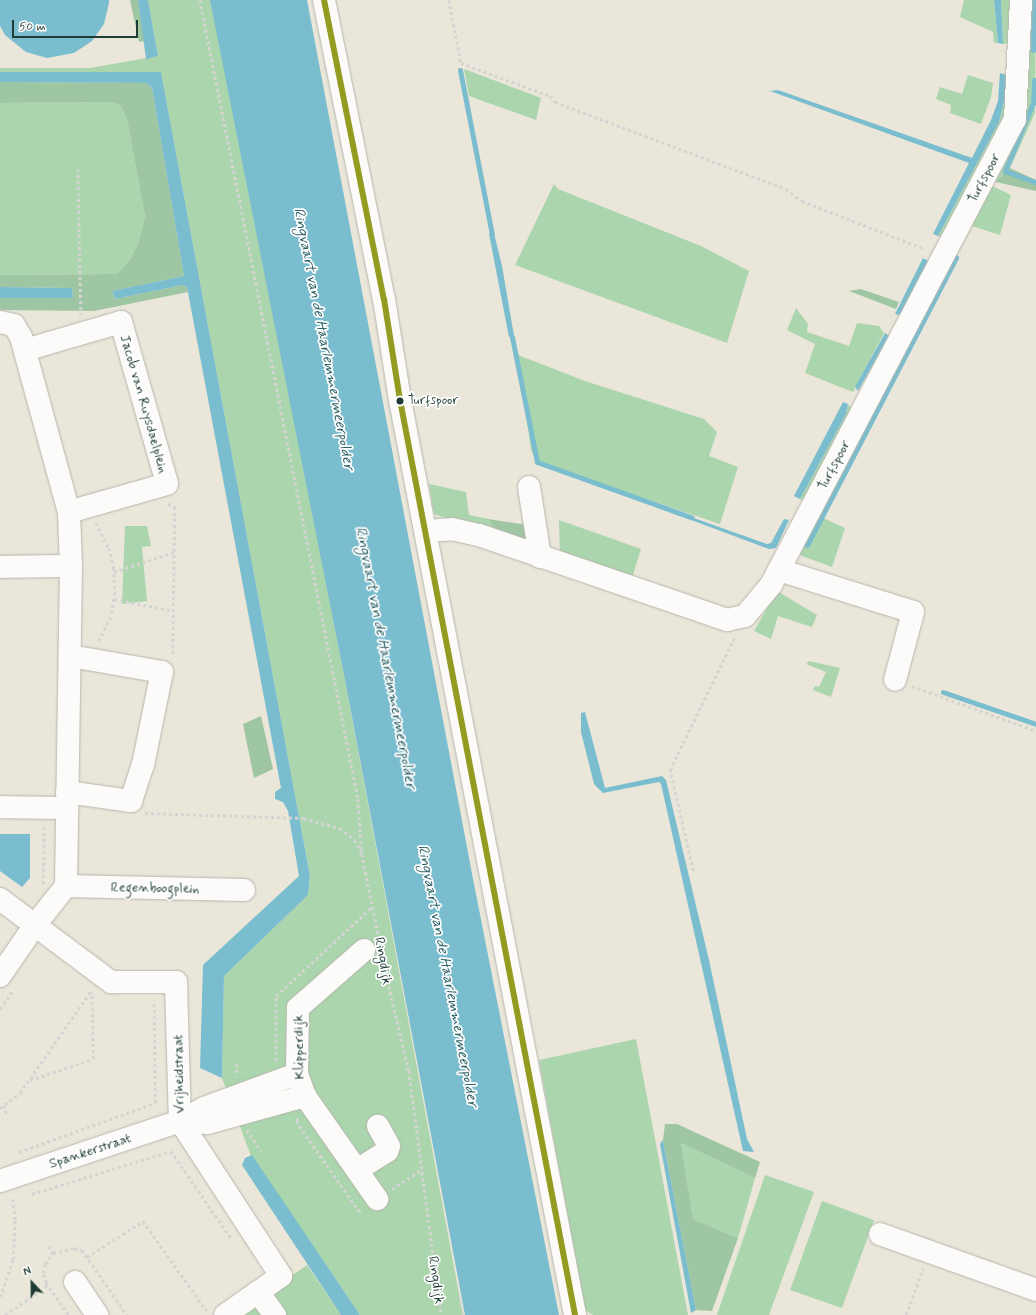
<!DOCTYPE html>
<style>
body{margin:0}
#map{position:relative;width:1036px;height:1315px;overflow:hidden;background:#eae6da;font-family:Mynerve,sans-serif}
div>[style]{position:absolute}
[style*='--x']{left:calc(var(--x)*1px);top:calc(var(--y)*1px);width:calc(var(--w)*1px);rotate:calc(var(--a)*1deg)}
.green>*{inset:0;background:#abd6ad}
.forest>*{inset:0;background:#9fc6a2}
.water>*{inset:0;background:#7abdce}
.stream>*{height:5px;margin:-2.5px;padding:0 2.5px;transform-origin:2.5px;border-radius:2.5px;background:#7abdce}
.path>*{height:2.5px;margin-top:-1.25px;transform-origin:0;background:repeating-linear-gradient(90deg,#d4d5d2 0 3px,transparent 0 6px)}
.roads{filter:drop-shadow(0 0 1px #b6b6ad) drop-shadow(0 0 1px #b6b6ad)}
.minor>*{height:22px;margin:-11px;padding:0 11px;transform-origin:11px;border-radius:11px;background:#fcfbf9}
.bus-1>*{height:6px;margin:-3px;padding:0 3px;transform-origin:3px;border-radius:3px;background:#939c21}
.dots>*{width:11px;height:11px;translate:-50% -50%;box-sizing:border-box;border:2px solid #fff;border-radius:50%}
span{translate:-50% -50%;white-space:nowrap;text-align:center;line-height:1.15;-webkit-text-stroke:3.5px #fff;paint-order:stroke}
.bus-label{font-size:13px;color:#1f3d34}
.left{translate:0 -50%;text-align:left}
.street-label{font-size:14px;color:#1f3d34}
.water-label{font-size:15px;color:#2e6468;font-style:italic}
.north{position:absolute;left:12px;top:1263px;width:40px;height:40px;-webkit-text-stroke:3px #fff;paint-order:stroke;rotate:338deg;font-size:11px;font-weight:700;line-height:16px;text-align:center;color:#1f3d34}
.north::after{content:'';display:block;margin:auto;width:14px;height:18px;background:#1f3d34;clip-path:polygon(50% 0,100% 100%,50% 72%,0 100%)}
.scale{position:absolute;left:12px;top:20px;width:126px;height:18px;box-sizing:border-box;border:2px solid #1f3d34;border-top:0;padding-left:5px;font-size:12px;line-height:14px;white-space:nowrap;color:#1f3d34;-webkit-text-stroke:3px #fff;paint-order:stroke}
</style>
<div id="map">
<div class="green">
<div style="clip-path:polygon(148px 0,213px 0,345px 680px,463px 1315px,360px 1315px,251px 1156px,222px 1078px,224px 976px,308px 895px,310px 876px,161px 72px,0 72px,0 68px,90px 68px,158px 56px)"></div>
<div style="clip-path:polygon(964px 0,994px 0,998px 43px,994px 43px,993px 32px,960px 17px)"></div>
<div style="clip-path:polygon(1001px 0,1010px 0,1009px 24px,1012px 29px,1012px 42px,1003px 44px)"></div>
<div style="clip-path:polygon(1026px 0,1036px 0,1035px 113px,1010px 168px,996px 182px,991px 176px,1018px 120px)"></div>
<div style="clip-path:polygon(464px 69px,541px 98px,536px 120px,469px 96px)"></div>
<div style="clip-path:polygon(968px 75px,993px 83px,991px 97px,981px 124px,950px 113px,951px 105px,936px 99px,940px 87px,962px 94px)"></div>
<div style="clip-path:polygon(1006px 75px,1012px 78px,1005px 121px,942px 238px,938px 236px,999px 122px,1005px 98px)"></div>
<div style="clip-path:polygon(112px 102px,121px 106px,127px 119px,145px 216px,139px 242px,129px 261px,117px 274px,0 275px,0 103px)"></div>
<div style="clip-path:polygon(986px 183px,1011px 195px,1000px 235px,972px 226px,821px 517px,845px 528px,832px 567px,802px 556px,795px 551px)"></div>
<div style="clip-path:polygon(554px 184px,558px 189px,701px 246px,749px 271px,727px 343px,515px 265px)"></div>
<div style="clip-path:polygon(796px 308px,808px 324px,807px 332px,849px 346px,857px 323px,879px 326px,884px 333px,853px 392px,805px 373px,815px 344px,787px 330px)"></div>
<div style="clip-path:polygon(518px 355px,585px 381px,704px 419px,717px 432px,709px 456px,738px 467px,720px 524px,537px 462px,531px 450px)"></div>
<div style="clip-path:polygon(848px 404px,853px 411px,805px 501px,800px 499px,846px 414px)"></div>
<div style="clip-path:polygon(429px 484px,466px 492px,469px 515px,488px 519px,499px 535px,434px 514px)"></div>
<div style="clip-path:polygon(559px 520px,641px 549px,632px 578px,560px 557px)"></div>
<div style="clip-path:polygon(125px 526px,147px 526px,151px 546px,142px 547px,147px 601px,122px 604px)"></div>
<div style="clip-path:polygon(777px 591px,817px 615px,812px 627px,778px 616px,771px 639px,754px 631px)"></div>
<div style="clip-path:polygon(809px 661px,840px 668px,831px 697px,813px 690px,815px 686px,819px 687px,826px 672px,806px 664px)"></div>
<div style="clip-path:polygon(636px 1039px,652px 1123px,688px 1315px,593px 1315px,585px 1310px,539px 1060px)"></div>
<div style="clip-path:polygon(681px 1143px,755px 1178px,738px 1238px,693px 1219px)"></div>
<div style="clip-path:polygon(765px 1175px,814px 1192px,769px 1315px,717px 1315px)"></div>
<div style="clip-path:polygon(822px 1201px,874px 1220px,842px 1308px,790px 1290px)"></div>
<div style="clip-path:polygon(307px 1265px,341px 1315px,235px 1315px)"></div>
</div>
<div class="forest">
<div style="clip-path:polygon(130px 0,138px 0,145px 41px,139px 42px)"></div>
<div style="clip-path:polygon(0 82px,146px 83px,152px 88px,184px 276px,112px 291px,115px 299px,183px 285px,187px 287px,188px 292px,94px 311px,0 310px,0 298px,73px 298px,72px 288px,0 287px,0 275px,117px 274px,129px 261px,139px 242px,145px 216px,127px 119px,121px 106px,112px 102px,0 103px)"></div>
<div style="clip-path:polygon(1010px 168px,1036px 180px,1036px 191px,996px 182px)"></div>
<div style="clip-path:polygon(861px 289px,899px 302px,896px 309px,849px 291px)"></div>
<div style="clip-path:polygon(488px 519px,527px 525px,536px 547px,499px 535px)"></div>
<div style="clip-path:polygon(261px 716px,273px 769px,254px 778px,243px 724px)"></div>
<div style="clip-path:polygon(665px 1124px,677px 1124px,760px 1162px,755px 1178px,681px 1143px,693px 1219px,738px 1238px,712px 1311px,696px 1310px,663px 1140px)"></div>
</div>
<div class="water">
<div style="clip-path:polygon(0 0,109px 0,109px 3px,104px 24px,92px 41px,74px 53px,47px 58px,26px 52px,5px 35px,0 26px)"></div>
<div style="clip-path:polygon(138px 0,148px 0,158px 56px,146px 59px)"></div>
<div style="clip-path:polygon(210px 0,307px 0,473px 879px,559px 1315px,465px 1315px,345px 680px)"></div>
<div style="clip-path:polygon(994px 0,1001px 0,1003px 44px,998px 43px)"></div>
<div style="clip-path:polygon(0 72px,161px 72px,310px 876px,308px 895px,224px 976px,222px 1078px,200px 1068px,203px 965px,299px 876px,288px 811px,283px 802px,275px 799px,275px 792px,281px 788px,271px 735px,187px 287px,183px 285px,115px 299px,112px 291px,184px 276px,152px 88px,146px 83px,0 82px)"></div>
<div style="clip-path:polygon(1000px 73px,1006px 75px,1005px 98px,999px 122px,938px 236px,933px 234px,969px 163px,770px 91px,778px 90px,972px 158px,991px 120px,998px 101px)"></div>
<div style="clip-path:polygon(494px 233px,502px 266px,514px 336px,509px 337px,489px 234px)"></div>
<div style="clip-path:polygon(923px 258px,928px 261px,900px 315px,895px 314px)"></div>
<div style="clip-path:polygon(0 287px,72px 288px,73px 298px,0 298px)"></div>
<div style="clip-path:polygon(885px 333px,889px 336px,858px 391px,855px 387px)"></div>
<div style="clip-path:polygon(843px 402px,848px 404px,846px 414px,800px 499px,794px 496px)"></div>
<div style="clip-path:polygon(691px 517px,767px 544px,771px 543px,784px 519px,789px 520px,776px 548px,769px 549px,686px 518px)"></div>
<div style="clip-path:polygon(585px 712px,605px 788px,662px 776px,666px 780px,709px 960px,747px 1139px,754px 1152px,743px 1151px,661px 784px,659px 782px,603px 793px,594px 784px,581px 732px,581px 713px)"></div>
<div style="clip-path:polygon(0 834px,30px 834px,30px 878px,22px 887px,0 871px)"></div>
<div style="clip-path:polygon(663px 1140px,696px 1310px,691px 1313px,660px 1144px)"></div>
<div style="clip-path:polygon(252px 1155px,360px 1315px,341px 1315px,242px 1165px,245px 1158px)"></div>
</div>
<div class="stream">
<div style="--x:1033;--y:50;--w:50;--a:-90"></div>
<div style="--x:460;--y:70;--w:167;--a:79"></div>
<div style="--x:1034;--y:80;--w:23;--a:92"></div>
<div style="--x:1033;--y:103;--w:74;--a:112.4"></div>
<div style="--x:1005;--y:171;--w:33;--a:20"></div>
<div style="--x:512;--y:337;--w:127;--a:78.7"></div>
<div style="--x:537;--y:462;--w:164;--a:19.7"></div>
<div style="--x:807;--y:545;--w:324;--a:-62.6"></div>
<div style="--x:943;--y:692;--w:98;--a:19"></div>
</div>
<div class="path">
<div style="--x:200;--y:0;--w:814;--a:78.81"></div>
<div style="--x:358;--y:799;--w:55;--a:85.8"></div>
<div style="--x:449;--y:0;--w:64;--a:79.2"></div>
<div style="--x:461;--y:63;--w:95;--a:20.3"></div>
<div style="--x:550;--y:96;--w:8;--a:50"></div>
<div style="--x:555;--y:102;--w:247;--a:20.6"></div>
<div style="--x:786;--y:189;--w:20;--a:37"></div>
<div style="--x:802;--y:201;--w:132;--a:21.3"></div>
<div style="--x:78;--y:169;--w:146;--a:88.8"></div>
<div style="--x:168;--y:504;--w:8;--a:23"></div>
<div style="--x:175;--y:507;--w:150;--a:90.8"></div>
<div style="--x:96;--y:523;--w:28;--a:63"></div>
<div style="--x:109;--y:548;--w:21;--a:76"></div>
<div style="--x:114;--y:568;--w:25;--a:88"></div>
<div style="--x:115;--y:593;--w:24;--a:99"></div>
<div style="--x:111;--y:617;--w:27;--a:117"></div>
<div style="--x:114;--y:572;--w:63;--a:-18.4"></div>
<div style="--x:114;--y:599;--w:61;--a:11.3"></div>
<div style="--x:912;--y:686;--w:132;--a:19.9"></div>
<div style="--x:145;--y:813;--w:159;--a:1.8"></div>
<div style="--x:304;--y:818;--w:37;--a:16"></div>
<div style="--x:340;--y:828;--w:19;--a:39"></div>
<div style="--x:355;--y:840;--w:16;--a:63"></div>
<div style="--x:362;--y:854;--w:86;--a:78.6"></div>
<div style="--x:693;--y:871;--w:104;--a:-102.8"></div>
<div style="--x:670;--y:770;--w:147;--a:-64.1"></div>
<div style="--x:43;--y:884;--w:57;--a:-89"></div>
<div style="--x:382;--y:957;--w:117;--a:76.7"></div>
<div style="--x:409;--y:1071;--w:246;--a:82.5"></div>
<div style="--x:376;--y:963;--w:13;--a:45"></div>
<div style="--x:0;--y:1009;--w:21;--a:-55"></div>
<div style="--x:276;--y:1061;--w:65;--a:-90"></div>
<div style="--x:276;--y:996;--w:132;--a:-42.9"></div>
<div style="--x:237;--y:1064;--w:12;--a:90"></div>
<div style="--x:30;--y:1080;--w:66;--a:-18.4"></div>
<div style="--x:93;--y:1059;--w:67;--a:-90.9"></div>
<div style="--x:4;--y:1105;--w:11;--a:75"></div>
<div style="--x:0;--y:1108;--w:25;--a:-37"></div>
<div style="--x:20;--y:1093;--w:124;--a:-55.2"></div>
<div style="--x:299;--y:1119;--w:4;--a:146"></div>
<div style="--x:296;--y:1121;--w:110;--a:55"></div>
<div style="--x:359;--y:1211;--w:2;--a:-27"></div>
<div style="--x:247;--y:1130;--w:25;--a:56"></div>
<div style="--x:19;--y:1152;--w:145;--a:-19.8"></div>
<div style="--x:155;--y:1103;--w:103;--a:-90.6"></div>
<div style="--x:392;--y:1189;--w:33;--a:-33"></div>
<div style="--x:32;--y:1194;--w:145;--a:-17.2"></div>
<div style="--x:171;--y:1151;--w:106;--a:55.4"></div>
<div style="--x:49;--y:1246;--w:8;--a:60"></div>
<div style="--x:87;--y:1257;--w:67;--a:-32.7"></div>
<div style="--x:143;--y:1221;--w:110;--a:54.6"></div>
<div style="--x:460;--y:1295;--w:20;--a:79"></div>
<div style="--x:0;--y:1297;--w:39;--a:-71"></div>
<div style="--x:13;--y:1260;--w:40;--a:-87.1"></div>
<div style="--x:15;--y:1220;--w:24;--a:-97"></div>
<div style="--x:5;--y:1315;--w:52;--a:-34.9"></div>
<div style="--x:68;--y:1315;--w:39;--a:-125"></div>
<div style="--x:46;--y:1283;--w:10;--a:-107"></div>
<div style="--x:43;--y:1273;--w:9;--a:-77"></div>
<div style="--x:45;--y:1264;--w:14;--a:-54"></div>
<div style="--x:53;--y:1253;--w:22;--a:-13"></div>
<div style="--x:74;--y:1248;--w:8;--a:14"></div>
<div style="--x:82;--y:1250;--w:79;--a:55.3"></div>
<div style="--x:906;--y:1315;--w:50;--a:-70.1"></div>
</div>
<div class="roads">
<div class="minor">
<div style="--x:324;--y:0;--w:305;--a:78.7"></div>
<div style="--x:384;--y:299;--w:102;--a:81"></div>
<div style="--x:400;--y:400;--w:932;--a:79.17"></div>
<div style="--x:0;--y:322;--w:14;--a:12"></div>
<div style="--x:14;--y:325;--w:14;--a:60"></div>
<div style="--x:21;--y:337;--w:181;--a:74.7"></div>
<div style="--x:69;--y:512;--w:54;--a:87.9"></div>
<div style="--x:71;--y:566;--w:320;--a:90.9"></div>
<div style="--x:66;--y:886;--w:50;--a:128.5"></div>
<div style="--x:35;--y:925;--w:62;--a:124.5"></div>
<div style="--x:25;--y:350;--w:100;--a:-16.3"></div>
<div style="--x:121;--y:322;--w:168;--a:74.1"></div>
<div style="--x:167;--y:484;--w:102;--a:164.1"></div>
<div style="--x:529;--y:487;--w:71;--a:81.1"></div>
<div style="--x:426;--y:531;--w:26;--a:-4"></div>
<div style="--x:452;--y:529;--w:28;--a:13"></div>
<div style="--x:479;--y:535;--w:250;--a:18.9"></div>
<div style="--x:715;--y:616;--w:13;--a:18"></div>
<div style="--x:727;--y:620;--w:18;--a:-13"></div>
<div style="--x:745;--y:616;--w:40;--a:-50"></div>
<div style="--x:771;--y:585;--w:526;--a:-62.36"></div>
<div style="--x:1015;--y:119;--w:119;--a:-87.1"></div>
<div style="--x:0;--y:567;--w:71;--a:-0.8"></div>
<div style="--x:779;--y:570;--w:140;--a:17.4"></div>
<div style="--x:913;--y:612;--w:70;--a:104.8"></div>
<div style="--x:67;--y:792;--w:65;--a:8"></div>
<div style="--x:131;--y:801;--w:38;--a:-72"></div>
<div style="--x:143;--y:765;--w:95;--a:-78.5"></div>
<div style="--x:162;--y:672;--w:93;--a:-170.1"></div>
<div style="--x:0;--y:807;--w:66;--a:0.9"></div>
<div style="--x:66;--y:886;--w:178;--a:1.3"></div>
<div style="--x:0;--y:899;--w:139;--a:36.8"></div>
<div style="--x:111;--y:982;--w:65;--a:0"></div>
<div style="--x:176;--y:982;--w:139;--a:88.4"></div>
<div style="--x:180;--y:1121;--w:185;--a:56.9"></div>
<div style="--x:281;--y:1276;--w:68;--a:145.1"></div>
<div style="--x:364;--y:950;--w:88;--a:138.7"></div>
<div style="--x:298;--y:1008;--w:66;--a:90.9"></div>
<div style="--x:297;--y:1074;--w:23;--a:70"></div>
<div style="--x:305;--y:1096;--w:126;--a:55"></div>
<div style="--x:180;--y:1121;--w:28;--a:4"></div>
<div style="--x:208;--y:1123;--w:101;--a:-15.6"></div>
<div style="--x:357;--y:1170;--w:36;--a:-32"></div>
<div style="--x:387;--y:1151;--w:5;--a:-68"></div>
<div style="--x:389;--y:1146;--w:23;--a:-119"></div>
<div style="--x:0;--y:1181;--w:190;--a:-18.4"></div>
<div style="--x:180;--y:1121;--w:27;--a:-28"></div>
<div style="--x:204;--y:1108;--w:99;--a:-20.1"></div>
<div style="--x:880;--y:1234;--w:166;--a:19.7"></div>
<div style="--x:75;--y:1282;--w:40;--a:56"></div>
<div style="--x:258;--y:1292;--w:29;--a:54"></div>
</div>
</div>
<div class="bus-1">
<div style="--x:324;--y:0;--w:305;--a:78.7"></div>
<div style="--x:384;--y:299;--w:102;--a:81"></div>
<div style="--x:400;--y:400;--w:932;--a:79.17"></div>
</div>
<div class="dots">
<div style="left:400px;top:401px;background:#1f3d34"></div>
</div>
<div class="bus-label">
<span class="left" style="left:408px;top:401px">Turfspoor</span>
</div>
<div class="street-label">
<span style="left:984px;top:178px;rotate:-62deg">Turfspoor</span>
<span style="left:144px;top:404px;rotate:74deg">Jacob van Ruysdaelplein</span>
<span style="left:834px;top:465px;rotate:-62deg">Turfspoor</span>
<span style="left:155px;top:888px;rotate:1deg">Regenboogplein</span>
<span style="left:383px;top:961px;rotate:80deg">Ringdijk</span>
<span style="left:299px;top:1047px;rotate:-91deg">Klipperdijk</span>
<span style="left:179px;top:1074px;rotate:-91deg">Vrijheidstraat</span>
<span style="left:90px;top:1151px;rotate:-18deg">Spankerstraat</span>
<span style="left:436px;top:1280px;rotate:82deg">Ringdijk</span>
</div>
<div class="water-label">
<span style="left:323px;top:339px;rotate:79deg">Ringvaart van de Haarlemmermeerpolder</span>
<span style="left:385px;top:658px;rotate:79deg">Ringvaart van de Haarlemmermeerpolder</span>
<span style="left:447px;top:976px;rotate:79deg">Ringvaart van de Haarlemmermeerpolder</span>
</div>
<div class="north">N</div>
<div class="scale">50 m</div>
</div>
